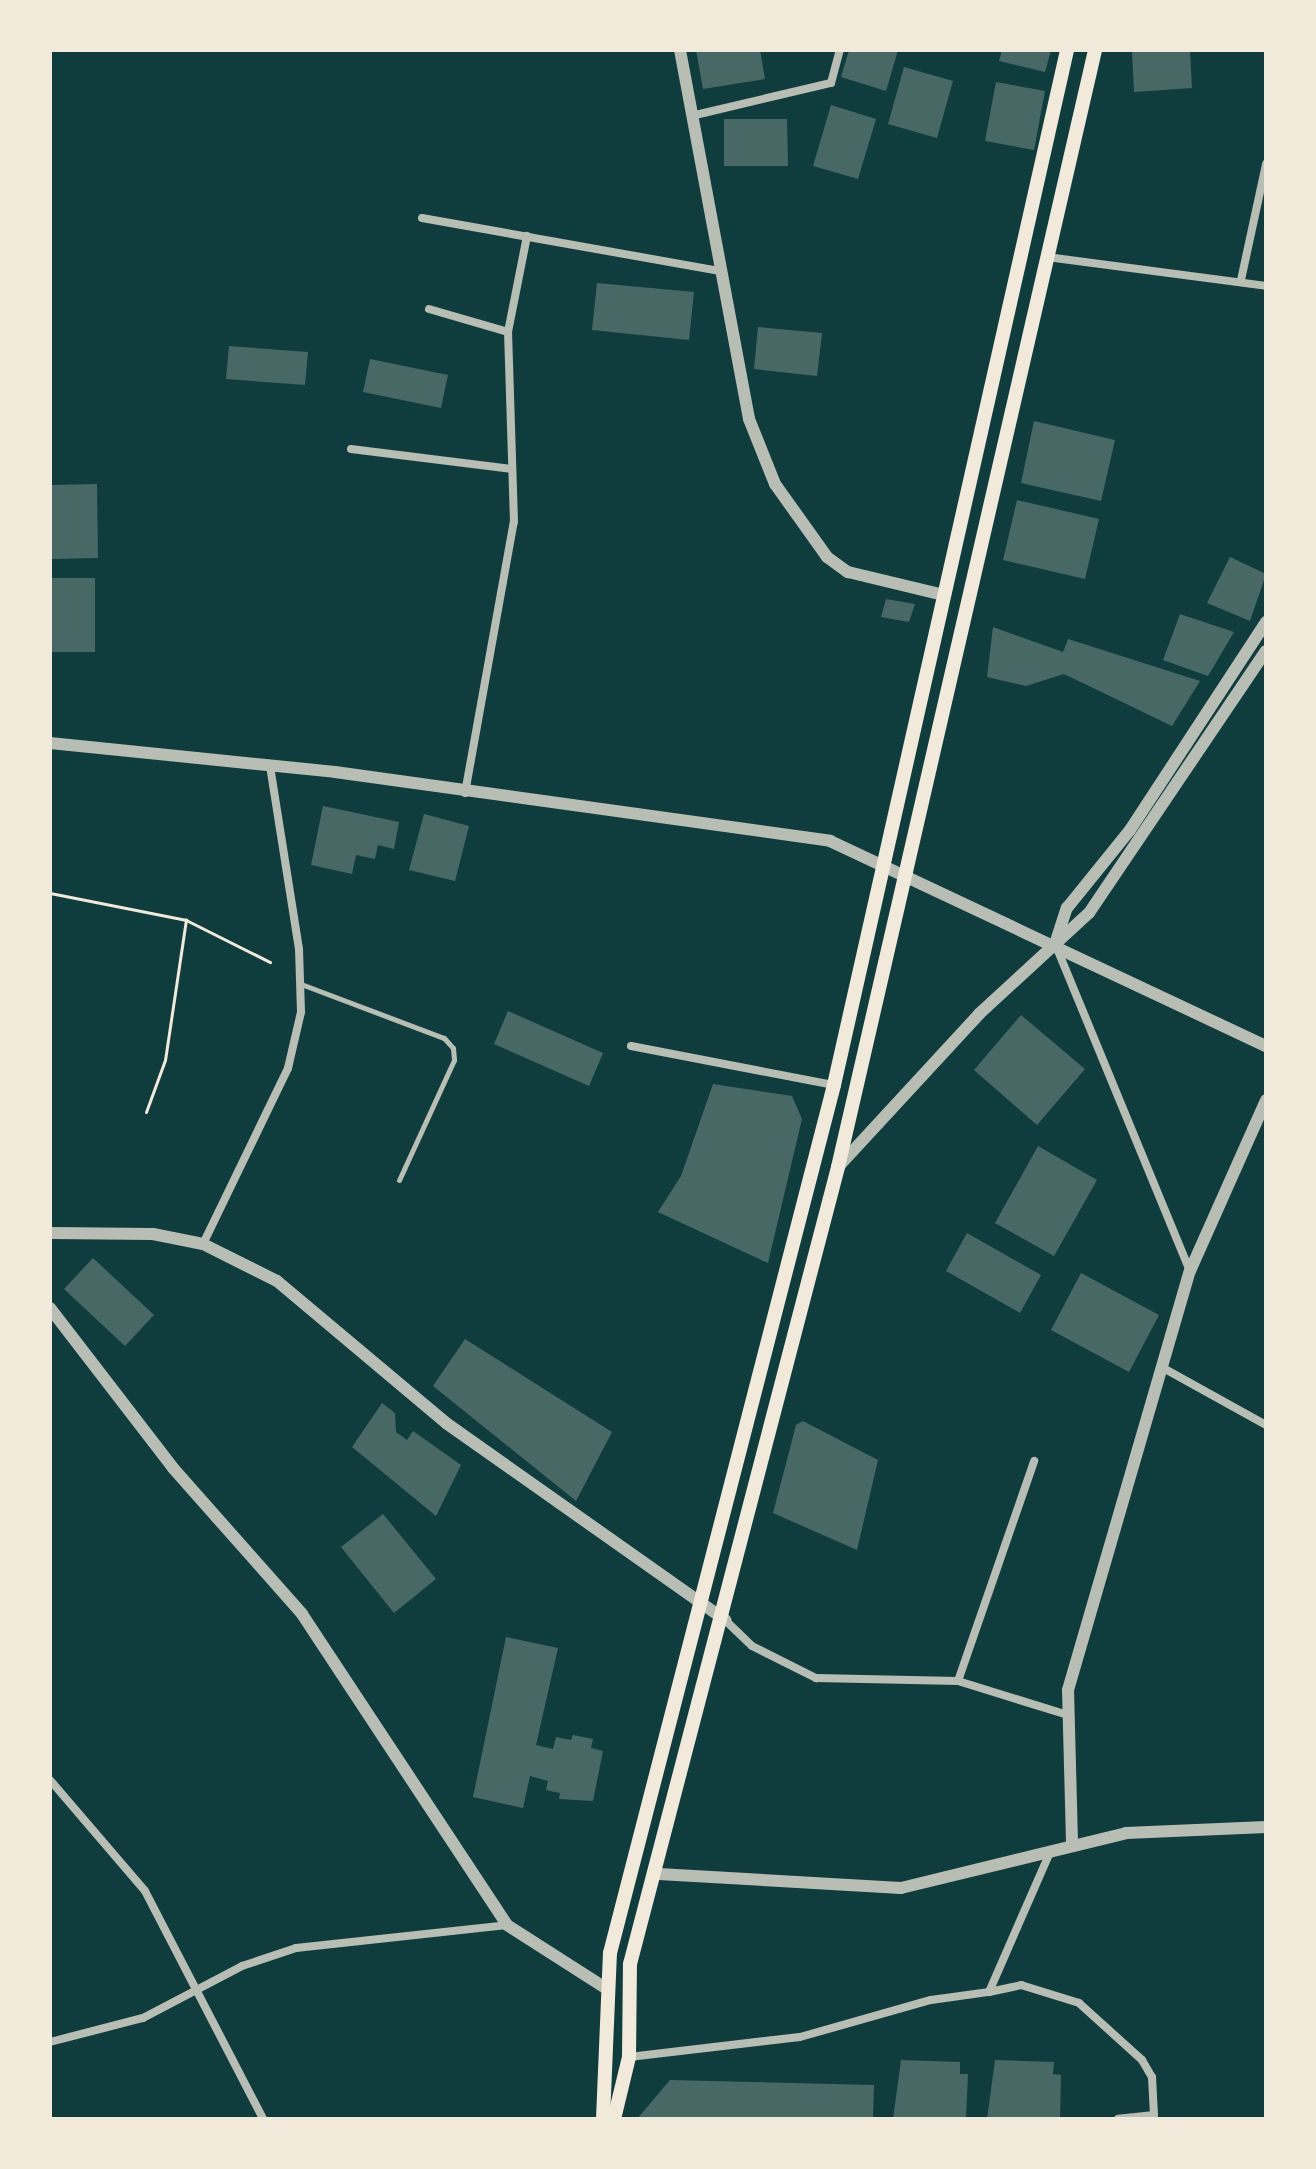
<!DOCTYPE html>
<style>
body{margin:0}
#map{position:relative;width:1316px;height:2169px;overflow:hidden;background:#0f3d3e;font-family:Quicksand,sans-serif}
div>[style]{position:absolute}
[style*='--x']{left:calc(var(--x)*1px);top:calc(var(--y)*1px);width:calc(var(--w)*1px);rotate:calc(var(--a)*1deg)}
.building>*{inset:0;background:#486865}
.path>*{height:3px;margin:-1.5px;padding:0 1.5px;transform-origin:1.5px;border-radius:1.5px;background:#f1e9da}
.service>*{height:5px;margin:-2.5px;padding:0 2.5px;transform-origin:2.5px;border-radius:2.5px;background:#b8beb3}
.minor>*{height:8px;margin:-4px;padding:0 4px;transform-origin:4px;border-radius:4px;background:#b8beb3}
.tertiary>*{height:12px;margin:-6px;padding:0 6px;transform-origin:6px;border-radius:6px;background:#b8beb3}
.secondary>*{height:14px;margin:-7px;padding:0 7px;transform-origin:7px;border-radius:7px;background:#f1e9da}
span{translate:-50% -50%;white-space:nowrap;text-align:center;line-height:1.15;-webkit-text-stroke:8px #f1e9da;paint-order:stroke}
.frame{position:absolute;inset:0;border:52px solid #f1e9da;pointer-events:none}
</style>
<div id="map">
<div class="building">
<div style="clip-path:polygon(696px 50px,760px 50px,765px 79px,703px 89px)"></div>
<div style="clip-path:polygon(849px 50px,898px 50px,886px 91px,841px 77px)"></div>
<div style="clip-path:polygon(1002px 50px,1051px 50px,1045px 72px,999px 61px)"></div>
<div style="clip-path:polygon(1132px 50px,1190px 50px,1192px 88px,1134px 92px)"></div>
<div style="clip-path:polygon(904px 67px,953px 81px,937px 138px,888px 124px)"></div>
<div style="clip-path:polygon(996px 82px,1045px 91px,1034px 150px,985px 141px)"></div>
<div style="clip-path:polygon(831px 105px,876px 119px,858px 179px,813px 166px)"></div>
<div style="clip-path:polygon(724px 119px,787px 119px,788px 166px,724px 166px)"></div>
<div style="clip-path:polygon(597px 283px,694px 292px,689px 340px,592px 330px)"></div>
<div style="clip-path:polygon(758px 327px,822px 333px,817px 376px,754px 369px)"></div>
<div style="clip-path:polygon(229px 346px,308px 352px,305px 385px,226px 379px)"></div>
<div style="clip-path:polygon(370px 359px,448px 375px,441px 408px,363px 392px)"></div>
<div style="clip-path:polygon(1034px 421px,1115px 440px,1101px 501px,1021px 483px)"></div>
<div style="clip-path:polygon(97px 484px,98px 558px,50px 559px,50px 485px)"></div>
<div style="clip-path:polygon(1017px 500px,1099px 519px,1085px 579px,1003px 560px)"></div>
<div style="clip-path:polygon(1230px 557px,1266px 574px,1250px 621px,1207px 603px)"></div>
<div style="clip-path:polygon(50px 578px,95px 578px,95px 652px,50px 652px)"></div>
<div style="clip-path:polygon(886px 599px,915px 604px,909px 622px,881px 617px)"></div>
<div style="clip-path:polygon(1180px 614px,1234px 632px,1208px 676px,1163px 660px)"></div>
<div style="clip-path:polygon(993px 627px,1063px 652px,1068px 639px,1200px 681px,1172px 726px,1064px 674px,1026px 686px,987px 677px)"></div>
<div style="clip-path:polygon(323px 806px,399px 822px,394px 849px,378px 845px,375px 859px,356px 855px,352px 874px,311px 865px)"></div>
<div style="clip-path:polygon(424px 814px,469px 826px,455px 881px,409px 870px)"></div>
<div style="clip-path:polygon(508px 1011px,603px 1053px,589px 1086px,494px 1044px)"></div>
<div style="clip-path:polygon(1021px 1015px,1085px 1069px,1037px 1125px,974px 1070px)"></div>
<div style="clip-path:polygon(713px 1084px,792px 1096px,802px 1119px,768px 1263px,658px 1212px,681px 1176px)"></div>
<div style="clip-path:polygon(1038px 1146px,1097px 1180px,1054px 1256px,995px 1223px)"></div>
<div style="clip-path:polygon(967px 1233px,1041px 1275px,1020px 1313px,946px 1271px)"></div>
<div style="clip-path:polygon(93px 1258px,154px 1315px,125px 1346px,64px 1289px)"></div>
<div style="clip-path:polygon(1081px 1273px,1159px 1315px,1129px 1372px,1051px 1330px)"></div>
<div style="clip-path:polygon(465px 1339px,612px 1432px,576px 1501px,433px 1386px)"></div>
<div style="clip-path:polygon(382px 1403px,395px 1413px,396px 1432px,407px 1440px,413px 1431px,461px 1465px,436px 1516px,352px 1447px)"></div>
<div style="clip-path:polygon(803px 1421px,878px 1460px,857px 1550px,773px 1513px,796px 1425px)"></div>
<div style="clip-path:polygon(383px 1514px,436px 1579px,394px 1613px,341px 1547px)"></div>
<div style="clip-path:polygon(506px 1637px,558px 1648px,536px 1745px,553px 1749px,556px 1737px,571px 1740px,573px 1735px,593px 1739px,591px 1748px,603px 1751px,593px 1801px,559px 1799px,560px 1793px,546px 1790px,548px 1781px,530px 1776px,523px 1808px,473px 1797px)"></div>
<div style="clip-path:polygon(901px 2060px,960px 2062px,960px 2074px,968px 2074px,966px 2119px,893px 2119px)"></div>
<div style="clip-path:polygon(995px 2060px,1054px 2062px,1053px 2074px,1061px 2075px,1060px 2119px,987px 2119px)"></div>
<div style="clip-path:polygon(670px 2080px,874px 2085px,873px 2119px,637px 2119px)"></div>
</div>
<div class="path">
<div style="--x:50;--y:893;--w:139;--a:11.2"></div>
<div style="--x:186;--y:920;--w:94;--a:26.6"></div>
<div style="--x:146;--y:1112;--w:55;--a:-69.9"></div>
<div style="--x:165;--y:1060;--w:142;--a:-81.5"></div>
</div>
<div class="service">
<div style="--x:301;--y:984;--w:153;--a:20.7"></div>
<div style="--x:444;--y:1038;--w:13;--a:48"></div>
<div style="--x:453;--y:1048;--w:12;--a:85"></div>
<div style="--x:454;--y:1060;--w:132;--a:114.6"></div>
</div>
<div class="minor">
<div style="--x:691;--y:116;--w:144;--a:-13.3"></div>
<div style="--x:831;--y:83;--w:34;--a:-75"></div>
<div style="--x:422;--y:218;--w:303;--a:10.1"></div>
<div style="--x:1047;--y:257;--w:221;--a:7.5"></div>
<div style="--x:1241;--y:280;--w:119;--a:-77.8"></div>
<div style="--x:429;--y:309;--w:82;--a:16.2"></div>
<div style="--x:351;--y:449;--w:161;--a:7.1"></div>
<div style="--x:465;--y:793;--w:275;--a:-79.8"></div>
<div style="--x:514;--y:522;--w:190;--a:-91.8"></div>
<div style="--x:508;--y:332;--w:98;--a:-78.8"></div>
<div style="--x:1056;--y:946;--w:352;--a:67.6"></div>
<div style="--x:631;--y:1046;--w:207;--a:10.9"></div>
<div style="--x:203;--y:1244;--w:195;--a:-64.2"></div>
<div style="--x:288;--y:1068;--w:57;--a:-76.9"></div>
<div style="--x:301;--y:1012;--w:63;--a:-91.8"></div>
<div style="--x:299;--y:949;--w:186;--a:-99"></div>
<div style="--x:1165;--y:1369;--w:115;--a:29"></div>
<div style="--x:725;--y:1620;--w:37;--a:44"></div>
<div style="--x:752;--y:1646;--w:72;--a:26.6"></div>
<div style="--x:816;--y:1678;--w:142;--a:1.2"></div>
<div style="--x:958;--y:1681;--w:115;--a:17.2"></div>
<div style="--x:958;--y:1681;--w:233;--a:-70.9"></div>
<div style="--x:50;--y:1780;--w:146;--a:49.4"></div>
<div style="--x:145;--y:1891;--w:257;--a:62.6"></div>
<div style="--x:1051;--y:1850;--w:155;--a:113.6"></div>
<div style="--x:989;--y:1992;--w:33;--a:-12"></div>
<div style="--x:1021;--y:1985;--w:61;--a:17.2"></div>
<div style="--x:1079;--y:2003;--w:85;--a:42.1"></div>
<div style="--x:1142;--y:2060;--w:20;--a:60"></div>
<div style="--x:1152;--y:2077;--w:38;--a:87"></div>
<div style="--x:1154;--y:2115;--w:36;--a:174"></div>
<div style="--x:50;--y:2042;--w:96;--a:-14.5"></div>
<div style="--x:143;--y:2018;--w:112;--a:-27.7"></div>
<div style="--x:242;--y:1966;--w:57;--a:-18.4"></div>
<div style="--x:296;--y:1948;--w:212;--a:-6.2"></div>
<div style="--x:629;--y:2057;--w:172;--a:-6.7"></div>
<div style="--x:800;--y:2037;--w:136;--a:-15.8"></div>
<div style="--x:931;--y:2000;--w:59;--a:-7.9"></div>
</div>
<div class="tertiary">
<div style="--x:680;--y:50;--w:375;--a:79.4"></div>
<div style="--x:749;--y:419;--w:70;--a:68.2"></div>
<div style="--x:775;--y:484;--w:90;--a:54.5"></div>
<div style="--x:827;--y:557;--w:26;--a:36"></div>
<div style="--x:848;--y:572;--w:99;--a:13.5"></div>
<div style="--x:50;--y:743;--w:286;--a:5.8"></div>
<div style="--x:335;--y:772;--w:500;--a:7.9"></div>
<div style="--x:830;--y:841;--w:482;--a:25.2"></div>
<div style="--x:1056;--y:941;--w:35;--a:-72"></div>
<div style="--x:1067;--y:908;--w:100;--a:-51.1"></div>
<div style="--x:1130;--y:830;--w:249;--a:-56.8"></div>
<div style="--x:838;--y:1167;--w:208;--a:-47.3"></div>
<div style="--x:979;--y:1014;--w:149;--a:-42.6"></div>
<div style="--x:1089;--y:913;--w:316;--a:-56"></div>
<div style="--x:50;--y:1233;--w:103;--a:0.6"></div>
<div style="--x:153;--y:1234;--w:51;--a:11.3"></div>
<div style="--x:203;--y:1244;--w:83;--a:26.6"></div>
<div style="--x:277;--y:1281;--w:221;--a:40"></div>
<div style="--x:446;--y:1423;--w:342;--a:35.2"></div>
<div style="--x:50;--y:1308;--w:202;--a:52.4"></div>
<div style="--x:173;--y:1468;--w:195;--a:48.5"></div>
<div style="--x:302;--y:1614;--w:372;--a:56.6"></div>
<div style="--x:507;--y:1925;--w:115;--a:32.6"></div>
<div style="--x:1072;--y:1842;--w:152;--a:-91.5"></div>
<div style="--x:1068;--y:1690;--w:436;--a:-73.8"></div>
<div style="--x:1190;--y:1271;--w:187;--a:-66"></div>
<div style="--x:659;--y:1874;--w:242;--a:3.3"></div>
<div style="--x:901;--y:1888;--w:232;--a:-13.7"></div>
<div style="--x:1126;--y:1833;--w:140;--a:-2.5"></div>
</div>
<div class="secondary">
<div style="--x:603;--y:2119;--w:166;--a:-87.6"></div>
<div style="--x:610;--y:1953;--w:896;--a:-75.53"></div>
<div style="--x:834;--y:1085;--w:1061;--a:-77.31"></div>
<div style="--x:614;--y:2119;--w:64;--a:-76.4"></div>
<div style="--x:629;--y:2057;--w:93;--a:-89.4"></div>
<div style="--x:630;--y:1964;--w:824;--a:-75.37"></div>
<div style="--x:838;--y:1167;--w:1146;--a:-77.04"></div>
</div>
<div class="frame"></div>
</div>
